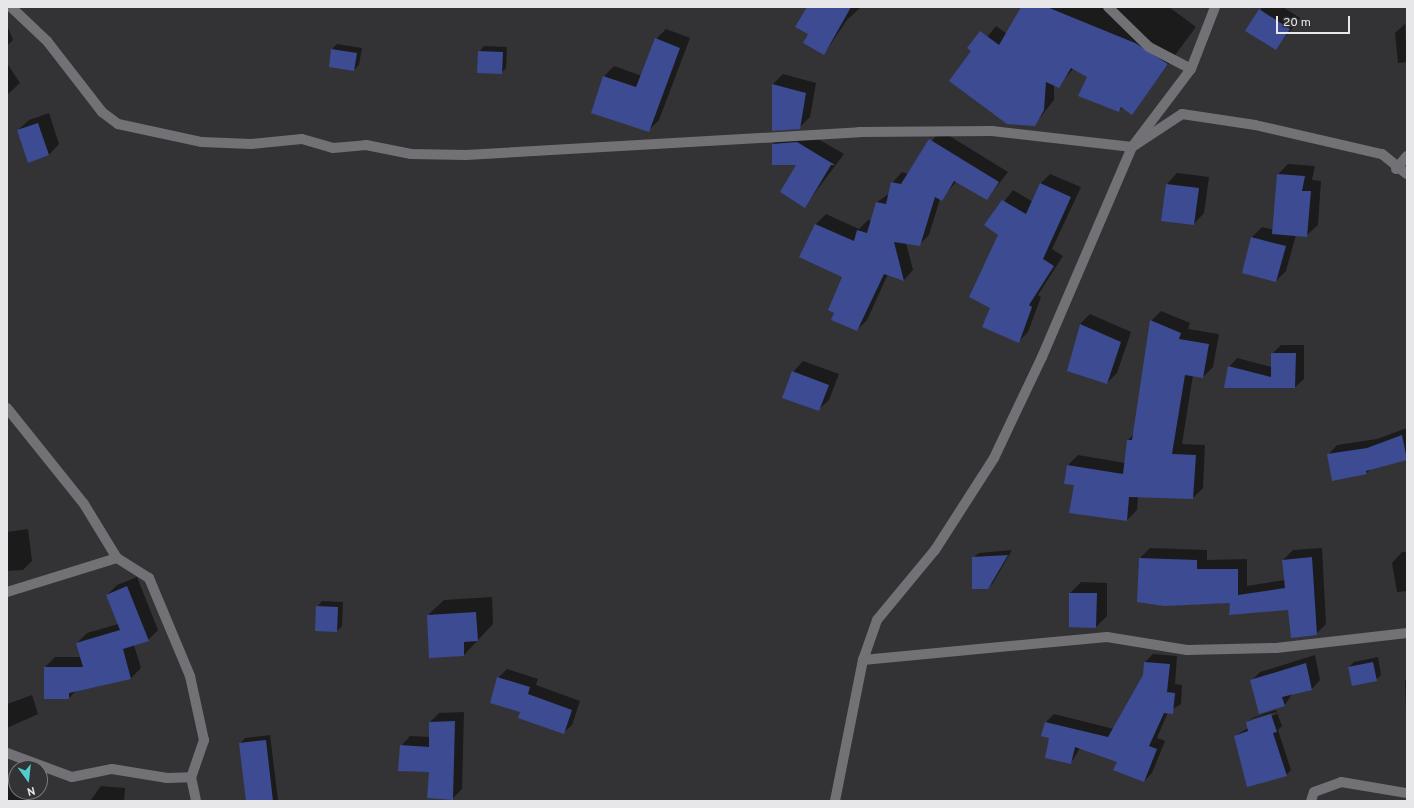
<!DOCTYPE html>
<style>
body{margin:0}
#map{position:relative;width:1414px;height:808px;overflow:hidden;background:#333336;font-family:Overpass,sans-serif}
div>[style]{position:absolute}
[style*='--x']{left:calc(var(--x)*1px);top:calc(var(--y)*1px);width:calc(var(--w)*1px);rotate:calc(var(--a)*1deg)}
.shadow>*{inset:0;background:#0007}
.building>*{inset:0;background:#3c4b92}
.service>*{height:10px;margin:-5px;padding:0 5px;transform-origin:5px;border-radius:5px;background:#727176}
.minor>*{height:10px;margin:-5px;padding:0 5px;transform-origin:5px;border-radius:5px;background:#727176}
span{translate:-50% -50%;white-space:nowrap;text-align:center;line-height:1.15;-webkit-text-stroke:3px #333336;paint-order:stroke}
.frame{position:absolute;inset:0;border:8px solid #e7e6e9;pointer-events:none}
.north{position:absolute;left:8px;top:760px;width:40px;height:40px;box-sizing:border-box;background:#333336;border:1px solid #7b7b7e;border-radius:50%;rotate:165deg;font-size:11px;font-weight:700;line-height:16px;text-align:center;color:#e7e6e9}
.north::after{content:'';display:block;margin:auto;width:14px;height:18px;background:#52cdce;clip-path:polygon(50% 0,100% 100%,50% 72%,0 100%)}
.scale{position:absolute;left:1276px;top:16px;width:74px;height:18px;box-sizing:border-box;border:2px solid #e7e6e9;border-top:0;padding-left:5px;font-size:12px;line-height:14px;white-space:nowrap;color:#e7e6e9;-webkit-text-stroke:3px #333336;paint-order:stroke}
</style>
<div id="map">
<div class="shadow">
<div style="clip-path:polygon(808px 7px,861px 7px,847px 20px,824px 54px,809px 34px)"></div>
<div style="clip-path:polygon(1022px 7px,1169px 7px,1196px 27px,1132px 113px,1123px 107px,1119px 111px,1088px 76px,1074px 68px,1058px 86px,1054px 85px,1054px 100px,1034px 125px,951px 81px,996px 26px,1007px 34px)"></div>
<div style="clip-path:polygon(1263px 7px,1283px 7px,1300px 18px,1276px 49px,1260px 10px)"></div>
<div style="clip-path:polygon(1405px 24px,1407px 62px,1398px 63px,1395px 33px)"></div>
<div style="clip-path:polygon(7px 25px,13px 40px,7px 46px)"></div>
<div style="clip-path:polygon(666px 29px,690px 38px,659px 120px,648px 131px,604px 76px,614px 66px,642px 76px,656px 39px)"></div>
<div style="clip-path:polygon(337px 44px,362px 48px,359px 65px,354px 70px,332px 49px)"></div>
<div style="clip-path:polygon(484px 46px,507px 47px,506px 68px,501px 73px,479px 52px)"></div>
<div style="clip-path:polygon(7px 63px,20px 83px,7px 95px)"></div>
<div style="clip-path:polygon(783px 74px,816px 83px,810px 117px,799px 128px,773px 84px)"></div>
<div style="clip-path:polygon(49px 113px,59px 144px,49px 155px,18px 130px,29px 120px)"></div>
<div style="clip-path:polygon(940px 130px,1008px 172px,987px 199px,957px 181px,940px 199px,929px 235px,919px 245px,906px 243px,913px 270px,904px 280px,888px 274px,867px 320px,857px 330px,835px 312px,844px 276px,800px 256px,816px 224px,826px 214px,859px 229px,868px 220px,872px 221px,877px 202px,890px 193px,892px 183px,902px 172px,908px 174px)"></div>
<div style="clip-path:polygon(808px 133px,844px 154px,805px 206px,798px 164px,773px 144px,783px 134px)"></div>
<div style="clip-path:polygon(1288px 164px,1315px 166px,1312px 180px,1321px 181px,1318px 225px,1307px 235px,1296px 235px,1286px 271px,1276px 281px,1243px 272px,1252px 237px,1262px 227px,1274px 230px,1278px 174px)"></div>
<div style="clip-path:polygon(1177px 173px,1209px 177px,1204px 213px,1194px 224px,1162px 220px,1167px 184px)"></div>
<div style="clip-path:polygon(1050px 174px,1081px 187px,1052px 249px,1063px 256px,1038px 295px,1041px 297px,1028px 332px,1018px 342px,992px 308px,999px 234px,986px 225px,1013px 190px,1033px 202px,1040px 184px)"></div>
<div style="clip-path:polygon(1161px 311px,1190px 323px,1188px 329px,1219px 334px,1213px 367px,1203px 377px,1193px 375px,1182px 444px,1205px 445px,1203px 488px,1193px 498px,1138px 496px,1137px 510px,1127px 520px,1075px 484px,1068px 465px,1078px 455px,1125px 463px,1128px 440px,1134px 434px,1151px 321px)"></div>
<div style="clip-path:polygon(1090px 314px,1131px 332px,1117px 373px,1107px 383px,1068px 371px,1080px 324px)"></div>
<div style="clip-path:polygon(1281px 345px,1304px 345px,1304px 379px,1295px 387px,1229px 367px,1237px 358px,1272px 367px,1272px 354px)"></div>
<div style="clip-path:polygon(803px 361px,839px 374px,829px 400px,818px 410px,793px 372px)"></div>
<div style="clip-path:polygon(1407px 428px,1407px 459px,1371px 469px,1366px 474px,1328px 455px,1337px 445px,1377px 439px)"></div>
<div style="clip-path:polygon(28px 529px,32px 561px,23px 570px,7px 571px,7px 532px)"></div>
<div style="clip-path:polygon(1150px 548px,1207px 550px,1207px 560px,1247px 559px,1247px 586px,1285px 580px,1283px 560px,1293px 550px,1322px 548px,1326px 624px,1316px 634px,1289px 609px,1232px 602px,1140px 558px)"></div>
<div style="clip-path:polygon(1012px 550px,993px 583px,988px 588px,973px 558px,979px 553px)"></div>
<div style="clip-path:polygon(1402px 552px,1407px 552px,1407px 591px,1397px 592px,1392px 563px)"></div>
<div style="clip-path:polygon(137px 577px,158px 630px,148px 640px,134px 645px,141px 668px,131px 678px,77px 690px,69px 698px,45px 667px,55px 657px,81px 657px,77px 643px,87px 633px,118px 624px,107px 595px,117px 585px)"></div>
<div style="clip-path:polygon(1081px 582px,1107px 583px,1107px 616px,1096px 627px,1070px 593px)"></div>
<div style="clip-path:polygon(492px 597px,493px 624px,464px 655px,428px 615px,444px 600px)"></div>
<div style="clip-path:polygon(322px 601px,343px 602px,342px 626px,337px 631px,317px 607px)"></div>
<div style="clip-path:polygon(1153px 654px,1177px 656px,1175px 684px,1182px 685px,1181px 704px,1168px 712px,1157px 738px,1165px 741px,1152px 773px,1144px 781px,1118px 761px,1080px 748px,1071px 763px,1051px 738px,1046px 722px,1054px 714px,1114px 729px,1144px 675px,1145px 662px)"></div>
<div style="clip-path:polygon(1315px 655px,1320px 680px,1312px 689px,1292px 694px,1285px 705px,1251px 681px,1260px 672px)"></div>
<div style="clip-path:polygon(1378px 657px,1381px 675px,1376px 680px,1349px 667px,1354px 662px)"></div>
<div style="clip-path:polygon(507px 669px,538px 679px,536px 685px,580px 701px,572px 725px,563px 733px,498px 678px)"></div>
<div style="clip-path:polygon(1407px 679px,1407px 739px,1405px 681px)"></div>
<div style="clip-path:polygon(32px 695px,38px 714px,7px 728px,7px 704px)"></div>
<div style="clip-path:polygon(evenodd,1276px 710px,1282px 726px,1278px 730px,1291px 770px,1286px 775px,1235px 736px,1248px 728px,1247px 723px,1252px 718px,1276px 710px,1276px 712px,1277px 714px,1251px 722px,1251px 719px,1276px 712px)"></div>
<div style="clip-path:polygon(464px 712px,462px 789px,452px 799px,430px 771px,401px 746px,410px 736px,430px 737px,430px 722px,439px 713px)"></div>
<div style="clip-path:polygon(270px 735px,278px 800px,249px 801px,240px 744px,245px 738px)"></div>
<div style="clip-path:polygon(7px 779px,16px 782px,16px 792px,32px 792px,29px 801px,7px 801px)"></div>
<div style="clip-path:polygon(101px 786px,125px 788px,124px 801px,90px 801px)"></div>
</div>
<div class="building">
<div style="clip-path:polygon(807px 7px,851px 7px,824px 55px,803px 43px,808px 34px,795px 27px)"></div>
<div style="clip-path:polygon(1021px 7px,1047px 7px,1135px 43px,1168px 64px,1132px 115px,1121px 107px,1119px 112px,1078px 96px,1087px 77px,1071px 68px,1059px 88px,1046px 82px,1044px 110px,1035px 126px,1007px 124px,949px 81px,971px 51px,967px 48px,980px 31px,999px 45px)"></div>
<div style="clip-path:polygon(1259px 9px,1290px 29px,1276px 50px,1245px 31px)"></div>
<div style="clip-path:polygon(655px 38px,680px 48px,649px 132px,591px 113px,603px 76px,636px 87px)"></div>
<div style="clip-path:polygon(331px 49px,357px 53px,354px 71px,329px 67px)"></div>
<div style="clip-path:polygon(478px 51px,503px 52px,502px 74px,477px 73px)"></div>
<div style="clip-path:polygon(772px 84px,806px 93px,800px 129px,772px 131px)"></div>
<div style="clip-path:polygon(38px 123px,49px 155px,28px 163px,17px 130px)"></div>
<div style="clip-path:polygon(929px 139px,999px 182px,987px 200px,954px 181px,942px 201px,935px 197px,920px 246px,894px 242px,904px 281px,884px 274px,857px 331px,831px 320px,834px 313px,828px 310px,842px 277px,799px 257px,815px 224px,854px 241px,857px 230px,867px 233px,876px 202px,886px 204px,891px 182px,901px 184px)"></div>
<div style="clip-path:polygon(797px 142px,835px 165px,831px 165px,805px 208px,780px 192px,796px 165px,772px 165px,772px 144px)"></div>
<div style="clip-path:polygon(1277px 174px,1305px 176px,1302px 191px,1311px 191px,1307px 237px,1272px 234px)"></div>
<div style="clip-path:polygon(1040px 183px,1071px 197px,1043px 259px,1054px 266px,1029px 305px,1032px 307px,1019px 343px,982px 327px,990px 308px,969px 297px,998px 235px,984px 225px,1002px 200px,1026px 214px)"></div>
<div style="clip-path:polygon(1166px 184px,1199px 188px,1194px 225px,1161px 221px)"></div>
<div style="clip-path:polygon(1251px 237px,1286px 246px,1276px 282px,1242px 273px)"></div>
<div style="clip-path:polygon(1150px 320px,1181px 333px,1179px 339px,1209px 344px,1203px 378px,1185px 375px,1172px 454px,1196px 455px,1193px 499px,1129px 497px,1127px 521px,1069px 513px,1074px 485px,1064px 484px,1067px 465px,1123px 474px,1127px 440px,1132px 440px)"></div>
<div style="clip-path:polygon(1080px 324px,1121px 342px,1107px 384px,1067px 371px)"></div>
<div style="clip-path:polygon(1271px 353px,1296px 353px,1295px 388px,1224px 388px,1228px 366px,1271px 377px)"></div>
<div style="clip-path:polygon(792px 371px,829px 385px,819px 411px,782px 398px)"></div>
<div style="clip-path:polygon(1402px 435px,1407px 460px,1366px 471px,1367px 474px,1332px 481px,1327px 454px,1367px 448px)"></div>
<div style="clip-path:polygon(1008px 555px,988px 589px,972px 589px,972px 557px)"></div>
<div style="clip-path:polygon(1312px 557px,1317px 635px,1291px 638px,1288px 610px,1229px 615px,1230px 603px,1164px 606px,1137px 602px,1139px 558px,1197px 560px,1197px 569px,1238px 569px,1238px 595px,1285px 588px,1282px 560px)"></div>
<div style="clip-path:polygon(127px 586px,149px 641px,123px 649px,131px 679px,69px 693px,69px 699px,44px 699px,44px 667px,83px 667px,76px 643px,120px 630px,106px 595px)"></div>
<div style="clip-path:polygon(1069px 593px,1097px 593px,1096px 628px,1069px 627px)"></div>
<div style="clip-path:polygon(316px 606px,338px 607px,337px 632px,315px 631px)"></div>
<div style="clip-path:polygon(476px 612px,478px 641px,464px 642px,464px 656px,429px 658px,427px 615px)"></div>
<div style="clip-path:polygon(1144px 662px,1170px 664px,1167px 692px,1175px 693px,1173px 714px,1164px 713px,1149px 746px,1157px 749px,1144px 782px,1113px 770px,1117px 762px,1075px 747px,1071px 764px,1045px 758px,1049px 738px,1041px 736px,1045px 722px,1108px 737px,1143px 675px)"></div>
<div style="clip-path:polygon(1373px 662px,1377px 681px,1352px 686px,1348px 667px)"></div>
<div style="clip-path:polygon(1306px 663px,1312px 690px,1282px 697px,1285px 706px,1259px 714px,1250px 680px)"></div>
<div style="clip-path:polygon(497px 677px,530px 687px,528px 694px,572px 710px,564px 734px,518px 718px,520px 712px,490px 703px)"></div>
<div style="clip-path:polygon(1271px 714px,1277px 732px,1273px 733px,1287px 776px,1247px 787px,1234px 736px,1248px 731px,1246px 722px)"></div>
<div style="clip-path:polygon(455px 721px,453px 800px,427px 798px,429px 772px,398px 771px,400px 745px,429px 747px,429px 722px)"></div>
<div style="clip-path:polygon(266px 740px,273px 801px,246px 801px,239px 743px)"></div>
</div>
<div class="service">
<div style="--x:7;--y:408;--w:123;--a:51.3"></div>
<div style="--x:84;--y:504;--w:63;--a:58.6"></div>
</div>
<div class="minor">
<div style="--x:11;--y:7;--w:50;--a:43.4"></div>
<div style="--x:47;--y:41;--w:90;--a:52.2"></div>
<div style="--x:102;--y:112;--w:20;--a:37"></div>
<div style="--x:118;--y:124;--w:86;--a:12.1"></div>
<div style="--x:202;--y:142;--w:49;--a:2.3"></div>
<div style="--x:251;--y:144;--w:51;--a:-5.6"></div>
<div style="--x:302;--y:139;--w:32;--a:16"></div>
<div style="--x:333;--y:148;--w:33;--a:-5"></div>
<div style="--x:366;--y:145;--w:46;--a:11.3"></div>
<div style="--x:411;--y:154;--w:55;--a:1"></div>
<div style="--x:466;--y:155;--w:394;--a:-3.3"></div>
<div style="--x:859;--y:132;--w:133;--a:-0.4"></div>
<div style="--x:992;--y:131;--w:141;--a:6.5"></div>
<div style="--x:1132;--y:147;--w:60;--a:-33.4"></div>
<div style="--x:1182;--y:114;--w:74;--a:8.6"></div>
<div style="--x:1255;--y:125;--w:130;--a:12.9"></div>
<div style="--x:1382;--y:154;--w:32;--a:39"></div>
<div style="--x:1108;--y:7;--w:57;--a:44.3"></div>
<div style="--x:1149;--y:47;--w:47;--a:27.6"></div>
<div style="--x:1396;--y:169;--w:17;--a:-50"></div>
<div style="--x:7;--y:592;--w:115;--a:-17.2"></div>
<div style="--x:117;--y:558;--w:38;--a:32"></div>
<div style="--x:149;--y:578;--w:106;--a:67.3"></div>
<div style="--x:190;--y:676;--w:66;--a:77.7"></div>
<div style="--x:204;--y:740;--w:39;--a:109"></div>
<div style="--x:191;--y:777;--w:25;--a:78"></div>
<div style="--x:863;--y:660;--w:245;--a:-5.4"></div>
<div style="--x:1107;--y:637;--w:81;--a:9.2"></div>
<div style="--x:1187;--y:650;--w:89;--a:-1.3"></div>
<div style="--x:1276;--y:648;--w:132;--a:-6.5"></div>
<div style="--x:7;--y:753;--w:69;--a:20.3"></div>
<div style="--x:72;--y:777;--w:41;--a:-11.3"></div>
<div style="--x:112;--y:769;--w:56;--a:9.3"></div>
<div style="--x:167;--y:778;--w:24;--a:-2"></div>
<div style="--x:835;--y:801;--w:144;--a:-78.8"></div>
<div style="--x:863;--y:660;--w:42;--a:-70.7"></div>
<div style="--x:877;--y:620;--w:91;--a:-50.4"></div>
<div style="--x:935;--y:550;--w:109;--a:-57.3"></div>
<div style="--x:994;--y:458;--w:112;--a:-64.6"></div>
<div style="--x:1042;--y:357;--w:228;--a:-66.8"></div>
<div style="--x:1132;--y:147;--w:98;--a:-52.9"></div>
<div style="--x:1191;--y:69;--w:66;--a:-68.8"></div>
<div style="--x:1311;--y:801;--w:9;--a:-72"></div>
<div style="--x:1314;--y:792;--w:29;--a:-20"></div>
<div style="--x:1341;--y:782;--w:67;--a:9.5"></div>
</div>
<div class="frame"></div>
<div class="north">N</div>
<div class="scale">20 m</div>
</div>
